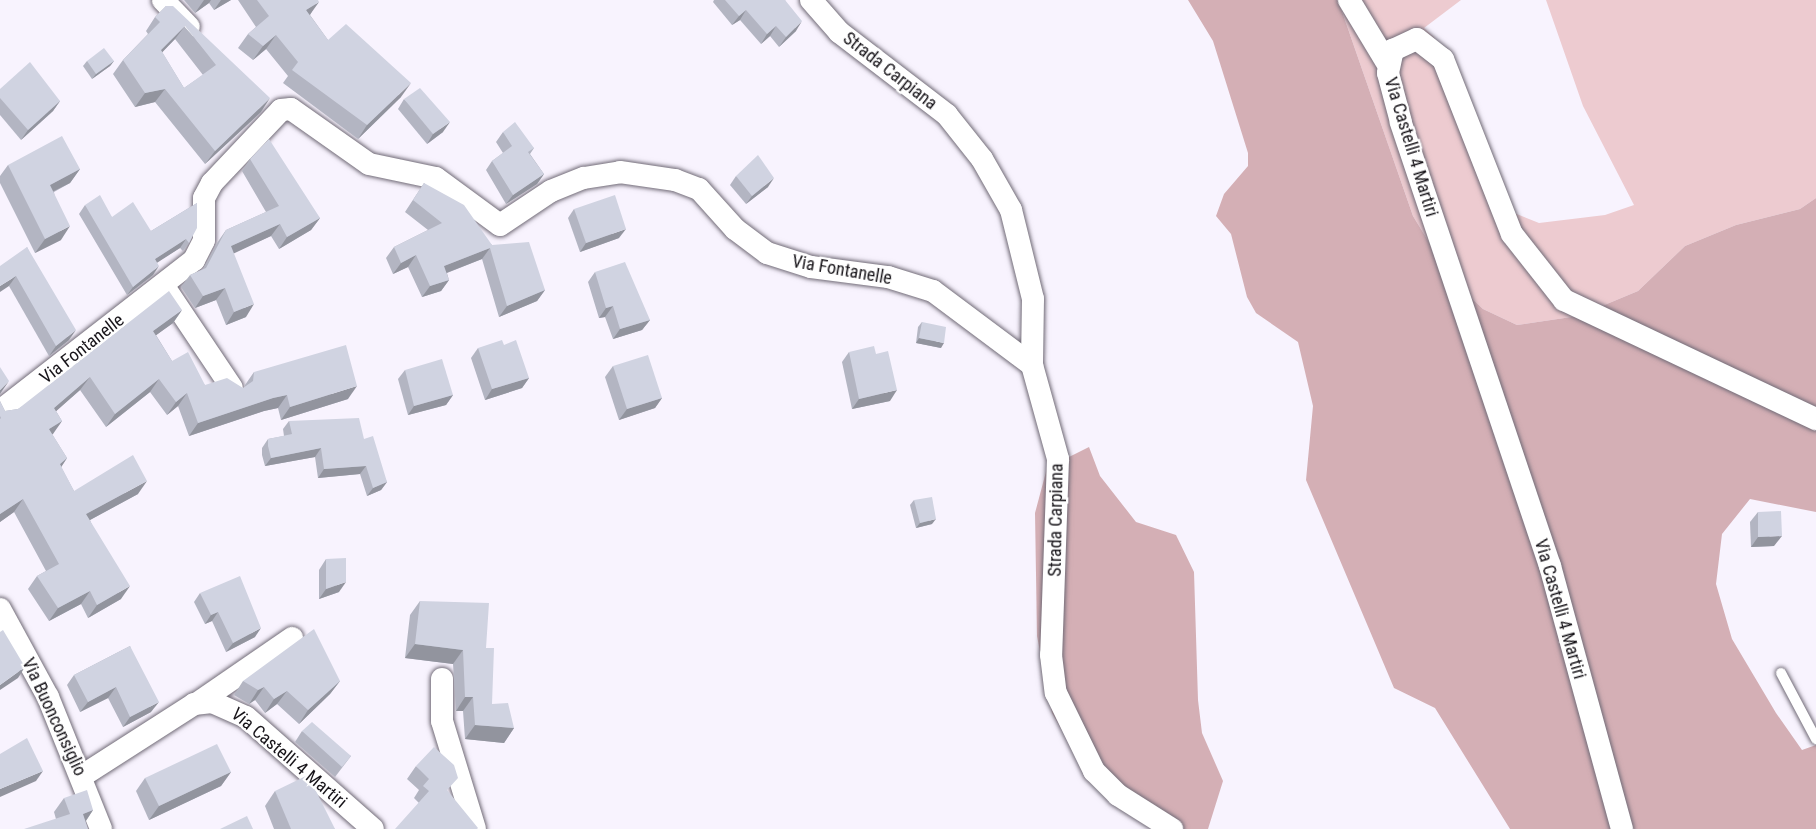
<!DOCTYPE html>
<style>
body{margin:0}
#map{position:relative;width:1816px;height:829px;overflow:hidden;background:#f8f3fe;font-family:"Roboto Condensed",sans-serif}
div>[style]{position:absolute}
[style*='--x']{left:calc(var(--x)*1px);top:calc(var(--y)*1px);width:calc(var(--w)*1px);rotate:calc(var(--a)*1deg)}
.green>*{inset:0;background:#edcbd0}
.forest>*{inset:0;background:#d4afb5}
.roads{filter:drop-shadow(0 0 2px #716b77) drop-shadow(0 0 2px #716b77)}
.service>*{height:10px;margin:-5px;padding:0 5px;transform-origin:5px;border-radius:5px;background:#fff}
.minor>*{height:22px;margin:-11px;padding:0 11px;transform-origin:11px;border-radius:11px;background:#fff}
.wall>*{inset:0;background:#b3b5c2}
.shaded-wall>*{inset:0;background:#92949e}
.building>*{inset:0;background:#d0d3e1}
span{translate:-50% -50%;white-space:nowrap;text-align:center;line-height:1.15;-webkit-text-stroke:4.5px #fff;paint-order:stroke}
.street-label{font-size:18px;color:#171419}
</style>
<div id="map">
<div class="green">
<div style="clip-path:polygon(1338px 0,1461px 0,1424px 28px,1434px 37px,1499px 207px,1539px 223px,1605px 215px,1634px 205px,1583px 106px,1546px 0,1816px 0,1816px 198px,1800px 209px,1736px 225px,1685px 246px,1638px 291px,1578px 316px,1517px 325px,1483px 309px,1452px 280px,1413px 216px)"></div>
</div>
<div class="forest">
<div style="clip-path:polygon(1188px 0,1338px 0,1413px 216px,1452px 280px,1483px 309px,1517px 325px,1578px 316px,1638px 291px,1685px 246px,1736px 225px,1800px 209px,1816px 198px,1816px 512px,1750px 499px,1722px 534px,1716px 584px,1732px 639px,1776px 713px,1802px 750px,1816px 745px,1816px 829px,1510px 829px,1435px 708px,1394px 688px,1306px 480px,1313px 406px,1298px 342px,1256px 313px,1247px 297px,1231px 234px,1216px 216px,1224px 194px,1248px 166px,1248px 153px,1213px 41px)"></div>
<div style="clip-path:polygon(1089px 447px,1100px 476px,1136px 522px,1176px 535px,1194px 572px,1198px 700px,1202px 733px,1223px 781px,1208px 829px,1166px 829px,1090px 778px,1052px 713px,1037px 636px,1035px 513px,1047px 468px)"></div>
</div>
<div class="roads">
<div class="service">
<div style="--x:1781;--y:673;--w:75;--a:62.1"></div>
</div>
<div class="minor">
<div style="--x:163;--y:0;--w:37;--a:46"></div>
<div style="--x:811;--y:0;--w:43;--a:48.8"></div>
<div style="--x:839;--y:32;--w:136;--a:37.5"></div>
<div style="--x:947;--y:115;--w:56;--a:51.5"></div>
<div style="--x:982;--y:159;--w:59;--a:60.4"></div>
<div style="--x:1011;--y:210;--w:92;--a:76.1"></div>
<div style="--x:1033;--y:299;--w:66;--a:90.9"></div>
<div style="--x:1032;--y:365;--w:98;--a:74.5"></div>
<div style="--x:1058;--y:459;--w:196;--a:92"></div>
<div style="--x:1051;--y:655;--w:38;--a:83"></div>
<div style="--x:1056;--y:693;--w:87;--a:64"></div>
<div style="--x:1094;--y:771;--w:34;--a:45"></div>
<div style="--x:1118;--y:795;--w:64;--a:32.2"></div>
<div style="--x:1349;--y:0;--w:74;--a:58.9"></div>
<div style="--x:165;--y:288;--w:120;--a:56.2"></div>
<div style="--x:0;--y:411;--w:246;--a:-37.9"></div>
<div style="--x:194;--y:260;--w:22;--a:-63"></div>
<div style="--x:204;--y:240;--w:42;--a:-90"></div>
<div style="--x:204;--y:198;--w:17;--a:-62"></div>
<div style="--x:212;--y:183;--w:100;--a:-46.6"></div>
<div style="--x:281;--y:110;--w:10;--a:-6"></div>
<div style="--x:291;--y:109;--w:95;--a:35.2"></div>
<div style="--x:369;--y:164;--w:68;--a:11.8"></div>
<div style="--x:436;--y:178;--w:79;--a:36.3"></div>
<div style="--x:500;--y:225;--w:61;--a:-33.7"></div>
<div style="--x:551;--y:191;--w:35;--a:-22"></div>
<div style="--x:584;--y:178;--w:36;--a:-9"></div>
<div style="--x:620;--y:172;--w:56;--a:8.3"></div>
<div style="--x:675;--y:180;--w:26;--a:21"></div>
<div style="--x:699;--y:189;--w:54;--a:48"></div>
<div style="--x:735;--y:229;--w:40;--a:37"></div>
<div style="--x:767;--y:253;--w:46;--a:17.7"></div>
<div style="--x:811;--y:267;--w:78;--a:7.4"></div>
<div style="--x:888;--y:277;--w:47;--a:17.3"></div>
<div style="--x:933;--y:291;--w:124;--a:36.8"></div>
<div style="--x:0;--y:609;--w:100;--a:61.4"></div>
<div style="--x:48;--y:697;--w:142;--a:68.1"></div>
<div style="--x:442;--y:679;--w:42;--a:90"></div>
<div style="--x:442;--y:721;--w:113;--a:73"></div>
<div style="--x:199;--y:702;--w:113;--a:-34.5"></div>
<div style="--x:82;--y:776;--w:133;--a:-32.7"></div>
<div style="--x:194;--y:704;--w:18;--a:-6"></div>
<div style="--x:212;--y:702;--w:37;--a:24"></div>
<div style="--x:246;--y:717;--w:169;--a:41.4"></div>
<div style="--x:1622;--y:829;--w:273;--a:-105.3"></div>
<div style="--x:1550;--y:566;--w:468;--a:-108.6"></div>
<div style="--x:1401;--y:122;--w:51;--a:-104.9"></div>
<div style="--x:1388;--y:73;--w:24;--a:-78"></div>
<div style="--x:1393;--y:50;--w:26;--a:-25"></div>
<div style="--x:1417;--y:39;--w:33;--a:38"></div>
<div style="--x:1443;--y:59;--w:188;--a:68.5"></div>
<div style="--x:1512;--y:234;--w:84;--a:51.8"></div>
<div style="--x:1564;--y:300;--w:279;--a:25.3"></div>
</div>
</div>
<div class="wall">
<div style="clip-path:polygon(184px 0,231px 0,214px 10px,209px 3px,195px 13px)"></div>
<div style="clip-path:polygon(238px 0,318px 0,310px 15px,328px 40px,401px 97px,358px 139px,283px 83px,288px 76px,266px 49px,253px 60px,238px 48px,248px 34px,256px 27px)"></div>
<div style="clip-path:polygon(714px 0,785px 0,796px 31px,779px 47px,770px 36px,761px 44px,740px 20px,732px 25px,713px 2px)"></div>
<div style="clip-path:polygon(evenodd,166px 6px,261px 112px,205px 164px,155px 102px,135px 107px,113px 74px,123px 60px,148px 34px,146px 31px,155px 17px,166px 6px,175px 39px,203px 75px,184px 88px,162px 52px,175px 39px)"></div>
<div style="clip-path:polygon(87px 61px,114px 61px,110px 66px,92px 79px,83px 66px)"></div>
<div style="clip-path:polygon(0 89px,60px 101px,53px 111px,21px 140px,0 115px)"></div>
<div style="clip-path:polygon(404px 99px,443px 132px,427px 144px,398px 109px)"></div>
<div style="clip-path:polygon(503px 132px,534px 148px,530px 154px,544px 174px,537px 184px,506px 204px,486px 170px,492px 161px,503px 153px,496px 142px)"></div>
<div style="clip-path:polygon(250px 159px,320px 218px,311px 230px,279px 249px,271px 236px,233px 253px,246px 317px,226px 325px,216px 300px,195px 308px,181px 287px,190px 275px,203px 269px,217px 243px,226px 230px,266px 212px,242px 171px)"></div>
<div style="clip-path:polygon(8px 165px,80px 169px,70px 183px,54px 192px,61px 240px,35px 253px,0 183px,0 176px)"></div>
<div style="clip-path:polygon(736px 176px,768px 187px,746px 204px,730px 185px)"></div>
<div style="clip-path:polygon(424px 183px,492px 245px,545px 290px,537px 301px,499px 317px,482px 259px,447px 273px,449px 280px,441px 291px,422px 297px,408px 267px,393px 274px,386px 258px,394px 247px,428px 230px,405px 212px)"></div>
<div style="clip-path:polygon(197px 203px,189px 243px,183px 251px,180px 248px,157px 262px,153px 275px,127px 295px,79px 214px,85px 205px,112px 217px,151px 231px)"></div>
<div style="clip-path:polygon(574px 209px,619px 238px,580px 252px,568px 218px)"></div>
<div style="clip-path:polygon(27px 247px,69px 340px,49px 356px,9px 286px)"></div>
<div style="clip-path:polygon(595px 272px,650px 320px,642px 330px,613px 339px,605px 317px,599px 318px,588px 282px)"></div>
<div style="clip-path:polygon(182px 310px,173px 323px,156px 335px,172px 361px,205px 385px,243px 388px,245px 387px,245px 385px,254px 372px,348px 399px,281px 420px,278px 408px,264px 411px,189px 436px,178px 406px,167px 415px,150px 392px,106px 427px,80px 390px,56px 411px,62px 421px,52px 434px,67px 458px,61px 467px,74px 491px,138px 494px,90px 520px,121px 599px,88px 618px,81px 604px,49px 621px,28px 589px,37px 576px,46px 571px,14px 512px,0 522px,0 401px,5px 411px,18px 409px)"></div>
<div style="clip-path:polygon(922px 322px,941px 348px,916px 343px,918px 327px)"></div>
<div style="clip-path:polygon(478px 348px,529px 378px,522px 388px,485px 400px,471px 358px)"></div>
<div style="clip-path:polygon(849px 352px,890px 401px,852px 409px,842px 362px)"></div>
<div style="clip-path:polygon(613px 366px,662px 398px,655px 408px,619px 420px,605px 377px)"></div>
<div style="clip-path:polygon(405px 370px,453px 395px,446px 405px,408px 415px,398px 379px)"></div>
<div style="clip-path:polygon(289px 421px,364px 439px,387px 482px,381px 490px,367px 496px,360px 474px,318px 478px,315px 457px,265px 466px,262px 455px,262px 448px,268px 439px,284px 436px,283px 429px)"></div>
<div style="clip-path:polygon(914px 500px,932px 524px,916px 528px,910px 505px)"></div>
<div style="clip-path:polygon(1758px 512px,1774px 546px,1751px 547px,1750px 522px)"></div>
<div style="clip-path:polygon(326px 559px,339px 592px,319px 599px,319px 570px)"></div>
<div style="clip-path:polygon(200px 593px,255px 637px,226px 652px,212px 621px,205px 624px,194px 602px)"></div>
<div style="clip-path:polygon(420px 601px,486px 648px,492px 704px,514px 728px,504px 743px,465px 739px,463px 711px,456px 711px,453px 664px,405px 658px,410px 615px)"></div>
<div style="clip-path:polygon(130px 646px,151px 712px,123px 727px,108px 698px,80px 712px,67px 685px,74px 675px)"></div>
<div style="clip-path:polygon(243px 681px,340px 681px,330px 694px,299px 724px,277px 704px,265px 713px,255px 700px,249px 704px,234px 695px)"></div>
<div style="clip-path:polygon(302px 731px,351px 756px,335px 777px,295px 742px)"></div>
<div style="clip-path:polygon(416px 766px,448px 792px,419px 803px,414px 798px,419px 790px,407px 779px)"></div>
<div style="clip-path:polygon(231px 772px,221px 786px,149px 820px,136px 791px,145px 778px)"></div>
<div style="clip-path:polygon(275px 791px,335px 829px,274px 829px,265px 806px)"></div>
<div style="clip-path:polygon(64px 798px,93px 810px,86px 821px,56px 819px,54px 812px)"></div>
</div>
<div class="shaded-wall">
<div style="clip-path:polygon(204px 0,211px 0,209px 3px,195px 13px)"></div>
<div style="clip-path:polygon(221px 0,231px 0,214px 10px)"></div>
<div style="clip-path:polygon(319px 2px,309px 16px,306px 10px)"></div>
<div style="clip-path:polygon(746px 10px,740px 20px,732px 25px,739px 16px)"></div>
<div style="clip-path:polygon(802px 21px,796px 31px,779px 47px,786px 37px)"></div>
<div style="clip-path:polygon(185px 26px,175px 39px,151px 64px,161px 50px)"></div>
<div style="clip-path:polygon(776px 26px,770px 36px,761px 44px,767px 34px)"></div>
<div style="clip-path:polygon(276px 35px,266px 49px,253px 60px,263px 46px)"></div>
<div style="clip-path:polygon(114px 61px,110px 66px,92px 79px,96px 74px)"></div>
<div style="clip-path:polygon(411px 83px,401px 97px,358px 139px,367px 125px)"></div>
<div style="clip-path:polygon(165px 89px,155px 102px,135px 107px,145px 93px)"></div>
<div style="clip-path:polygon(270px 98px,261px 112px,205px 164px,215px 151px)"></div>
<div style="clip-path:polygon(60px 101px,53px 111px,21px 140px,28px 130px)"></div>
<div style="clip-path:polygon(450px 122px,443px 132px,427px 144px,433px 134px)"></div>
<div style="clip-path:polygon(80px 169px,70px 183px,40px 198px,50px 185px)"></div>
<div style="clip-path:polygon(544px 174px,537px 184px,506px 204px,513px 195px)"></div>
<div style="clip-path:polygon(774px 178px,768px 187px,746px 204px,752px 196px)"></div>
<div style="clip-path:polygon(320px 218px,311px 230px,279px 249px,287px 237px)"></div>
<div style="clip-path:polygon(280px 224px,271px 236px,222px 259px,231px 246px)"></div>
<div style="clip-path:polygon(70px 226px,61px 240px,35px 253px,45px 239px)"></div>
<div style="clip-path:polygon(626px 229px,619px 238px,580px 252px,586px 243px)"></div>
<div style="clip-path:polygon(186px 239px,180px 248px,149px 268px,155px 259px)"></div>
<div style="clip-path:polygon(490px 248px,482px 259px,436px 277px,444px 266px)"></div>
<div style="clip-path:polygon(416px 255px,408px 267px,393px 274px,401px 263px)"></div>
<div style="clip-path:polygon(159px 266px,153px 275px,127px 295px,133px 287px)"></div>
<div style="clip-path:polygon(16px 276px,9px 286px,0 292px,0 286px)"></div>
<div style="clip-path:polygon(449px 280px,441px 291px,422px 297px,430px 286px)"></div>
<div style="clip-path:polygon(225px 288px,216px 300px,195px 308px,203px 296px)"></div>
<div style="clip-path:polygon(545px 290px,537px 301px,499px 317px,507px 306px)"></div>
<div style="clip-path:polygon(254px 304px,246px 317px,226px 325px,234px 312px)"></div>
<div style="clip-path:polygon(613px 306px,605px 317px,599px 318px,606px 308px)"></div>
<div style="clip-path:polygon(182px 310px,173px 323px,144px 344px,153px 331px)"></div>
<div style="clip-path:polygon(650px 320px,642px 330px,613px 339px,620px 329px)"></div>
<div style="clip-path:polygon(76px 330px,69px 340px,49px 356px,56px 346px)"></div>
<div style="clip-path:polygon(919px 338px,944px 343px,941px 348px,916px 343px)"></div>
<div style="clip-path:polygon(90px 377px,80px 390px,45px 421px,54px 408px)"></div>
<div style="clip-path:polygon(529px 378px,522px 388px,485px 400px,492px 389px)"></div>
<div style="clip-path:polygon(159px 379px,150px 392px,106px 427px,115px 414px)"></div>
<div style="clip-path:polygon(9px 381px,0 394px,0 390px)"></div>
<div style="clip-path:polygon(357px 386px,348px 399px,281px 420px,290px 407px)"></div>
<div style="clip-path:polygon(897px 390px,890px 401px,852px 409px,859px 399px)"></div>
<div style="clip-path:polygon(187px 393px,178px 406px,167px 415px,176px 402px)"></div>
<div style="clip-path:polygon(287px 395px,278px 408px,264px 411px,189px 436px,198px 423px,273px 398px)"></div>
<div style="clip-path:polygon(453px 395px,446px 405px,408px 415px,414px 406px)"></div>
<div style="clip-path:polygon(662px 398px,655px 408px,619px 420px,627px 409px)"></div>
<div style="clip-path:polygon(62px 421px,53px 434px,39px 442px,49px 429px)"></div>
<div style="clip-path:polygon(321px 448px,315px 457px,265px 466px,271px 458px)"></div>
<div style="clip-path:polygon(67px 458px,58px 472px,60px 464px)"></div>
<div style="clip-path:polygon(366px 466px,360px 474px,318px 478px,324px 469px)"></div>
<div style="clip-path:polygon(147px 481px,138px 494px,77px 527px,86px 514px)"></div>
<div style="clip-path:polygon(387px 482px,381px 490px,367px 496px,373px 488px)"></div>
<div style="clip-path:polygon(23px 499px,14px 512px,0 522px,0 514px)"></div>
<div style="clip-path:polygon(936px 519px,932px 524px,916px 528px,920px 523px)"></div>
<div style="clip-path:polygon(1782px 536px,1774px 546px,1751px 547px,1758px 537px)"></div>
<div style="clip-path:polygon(346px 582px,339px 592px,319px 599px,326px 589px)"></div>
<div style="clip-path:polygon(130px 586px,121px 599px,88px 618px,97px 605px)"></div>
<div style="clip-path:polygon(90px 591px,81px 604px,49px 621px,58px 608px)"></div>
<div style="clip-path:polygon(218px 612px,212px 621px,205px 624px,211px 615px)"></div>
<div style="clip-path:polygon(261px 628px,255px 637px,226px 652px,233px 643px)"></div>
<div style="clip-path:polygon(415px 644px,463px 650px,453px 664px,405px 658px)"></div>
<div style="clip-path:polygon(25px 667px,18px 678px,0 690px,0 685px)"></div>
<div style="clip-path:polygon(340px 681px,330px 694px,299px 724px,308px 710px)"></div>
<div style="clip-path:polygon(116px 687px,108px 698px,80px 712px,88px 702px)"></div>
<div style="clip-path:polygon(264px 687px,255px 700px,249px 704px,258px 690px)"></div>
<div style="clip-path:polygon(287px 691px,277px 704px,265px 713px,274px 699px)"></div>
<div style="clip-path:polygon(465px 697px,473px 697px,463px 711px,456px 711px)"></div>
<div style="clip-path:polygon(159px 702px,151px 712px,123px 727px,130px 717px)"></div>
<div style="clip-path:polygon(475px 725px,514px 728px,504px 743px,465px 739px)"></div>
<div style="clip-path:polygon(43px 771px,36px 781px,0 797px,0 789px)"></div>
<div style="clip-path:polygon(231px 772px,221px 786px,149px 820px,159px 806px)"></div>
<div style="clip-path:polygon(93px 810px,83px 825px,83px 814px)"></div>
</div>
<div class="building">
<div style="clip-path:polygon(257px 0,318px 0,319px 2px,306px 10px,328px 40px,346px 24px,411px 83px,367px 125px,292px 70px,298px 62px,276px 35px,263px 46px,248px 34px,269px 16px)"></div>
<div style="clip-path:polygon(725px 0,785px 0,802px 21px,786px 37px,776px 26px,767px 34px,746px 10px,739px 16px)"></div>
<div style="clip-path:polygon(evenodd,166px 6px,173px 6px,270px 98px,215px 151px,165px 89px,145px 93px,123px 60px,160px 22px,155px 17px,166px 6px,185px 26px,216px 65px,184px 88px,161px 50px,185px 26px)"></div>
<div style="clip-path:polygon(104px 48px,114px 61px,96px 74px,87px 61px)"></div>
<div style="clip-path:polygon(30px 62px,60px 101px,28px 130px,0 98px,0 89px)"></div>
<div style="clip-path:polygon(420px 88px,450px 122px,433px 134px,404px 99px)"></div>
<div style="clip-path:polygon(515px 122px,534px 148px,528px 152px,544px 174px,513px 195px,492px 161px,512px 146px,503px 132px)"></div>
<div style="clip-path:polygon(62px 136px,80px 169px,50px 185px,70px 226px,45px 239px,8px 165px)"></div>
<div style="clip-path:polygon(269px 139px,320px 218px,287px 237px,280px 224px,231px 246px,254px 304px,234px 312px,225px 288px,203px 296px,190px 275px,206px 268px,226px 230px,279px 206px,250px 159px)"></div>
<div style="clip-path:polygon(758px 155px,774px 178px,752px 196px,736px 176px)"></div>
<div style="clip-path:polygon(424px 183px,464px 205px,492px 245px,529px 242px,545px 290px,507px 306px,490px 248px,444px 266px,449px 280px,430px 286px,416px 255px,401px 263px,394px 247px,442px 223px,413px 200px)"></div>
<div style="clip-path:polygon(100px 195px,112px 217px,133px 202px,151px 231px,197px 203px,197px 228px,189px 243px,186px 239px,155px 259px,159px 266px,133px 287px,85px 205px)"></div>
<div style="clip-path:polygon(615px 195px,626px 229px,586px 243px,574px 209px)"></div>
<div style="clip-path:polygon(27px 247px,76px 330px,56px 346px,16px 276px,0 286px,0 266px)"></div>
<div style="clip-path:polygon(625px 262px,650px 320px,620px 329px,613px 306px,606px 308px,595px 272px)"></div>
<div style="clip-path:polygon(169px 291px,182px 310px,153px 331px,172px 361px,188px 352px,205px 385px,227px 378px,243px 388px,253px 381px,254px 372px,346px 345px,357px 386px,290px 407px,287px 395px,273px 398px,198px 423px,187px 393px,176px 402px,159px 379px,115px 414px,90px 377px,54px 408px,62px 421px,49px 429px,67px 458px,60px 464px,74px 491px,133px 455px,147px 481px,86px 514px,130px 586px,97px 605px,90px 591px,58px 608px,37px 576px,59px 564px,23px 499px,0 514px,0 419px,1px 418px,0 416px,0 401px,5px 411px,18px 409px)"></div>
<div style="clip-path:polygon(922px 322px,946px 327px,944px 343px,919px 338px)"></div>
<div style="clip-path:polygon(502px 340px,504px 345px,516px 340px,529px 378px,492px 389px,478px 348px)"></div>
<div style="clip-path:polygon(874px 346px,876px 354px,888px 351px,897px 390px,859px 399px,849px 352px)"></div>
<div style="clip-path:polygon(648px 355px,662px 398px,627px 409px,613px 366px)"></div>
<div style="clip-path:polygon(442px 359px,453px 395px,414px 406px,405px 370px)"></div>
<div style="clip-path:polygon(0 367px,9px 381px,0 390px)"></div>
<div style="clip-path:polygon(359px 418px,364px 439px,373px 436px,387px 482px,373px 488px,366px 466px,324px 469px,321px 448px,271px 458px,268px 446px,268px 439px,292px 434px,289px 421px)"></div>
<div style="clip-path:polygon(932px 497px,936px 519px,920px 523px,914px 500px)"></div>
<div style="clip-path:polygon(1781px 511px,1782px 536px,1758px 537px,1758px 512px)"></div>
<div style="clip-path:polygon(346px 558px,346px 582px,326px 589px,326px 559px)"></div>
<div style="clip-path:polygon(240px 576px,261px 628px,233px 643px,218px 612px,211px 615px,200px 593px)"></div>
<div style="clip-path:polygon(420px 601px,489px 603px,486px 648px,494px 648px,492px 704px,508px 703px,514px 728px,475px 725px,473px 697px,465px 697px,463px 650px,415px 644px)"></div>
<div style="clip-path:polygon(314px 629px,340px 681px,308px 710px,287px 691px,274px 699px,264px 687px,258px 690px,243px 681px)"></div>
<div style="clip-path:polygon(3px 630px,25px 667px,0 685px,0 632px)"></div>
<div style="clip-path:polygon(130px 646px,159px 702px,130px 717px,116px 687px,88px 702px,74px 675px)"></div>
<div style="clip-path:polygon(312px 722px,351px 756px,342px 767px,302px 731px)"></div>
<div style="clip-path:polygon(27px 738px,43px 771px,0 789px,0 754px)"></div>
<div style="clip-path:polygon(217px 744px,231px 772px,159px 806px,145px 778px)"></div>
<div style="clip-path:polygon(434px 747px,454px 765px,458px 778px,447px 790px,478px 828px,477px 829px,395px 829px,429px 791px,423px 786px,429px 779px,416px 766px)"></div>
<div style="clip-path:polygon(308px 775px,335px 829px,291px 829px,275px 791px)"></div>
<div style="clip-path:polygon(87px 790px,93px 810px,83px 814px,88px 829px,24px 829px,70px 814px,64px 798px)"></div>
<div style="clip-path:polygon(247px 816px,253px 829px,220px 829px)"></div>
</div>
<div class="street-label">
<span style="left:890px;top:71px;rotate:38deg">Strada Carpiana</span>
<span style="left:1411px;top:147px;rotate:73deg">Via Castelli 4 Martiri</span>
<span style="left:842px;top:270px;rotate:10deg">Via Fontanelle</span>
<span style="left:82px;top:349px;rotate:-38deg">Via Fontanelle</span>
<span style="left:1056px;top:520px;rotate:-89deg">Strada Carpiana</span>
<span style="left:1560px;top:609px;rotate:74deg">Via Castelli 4 Martiri</span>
<span style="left:54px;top:717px;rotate:65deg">Via Buonconsiglio</span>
<span style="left:289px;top:758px;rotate:40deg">Via Castelli 4 Martiri</span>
</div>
</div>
